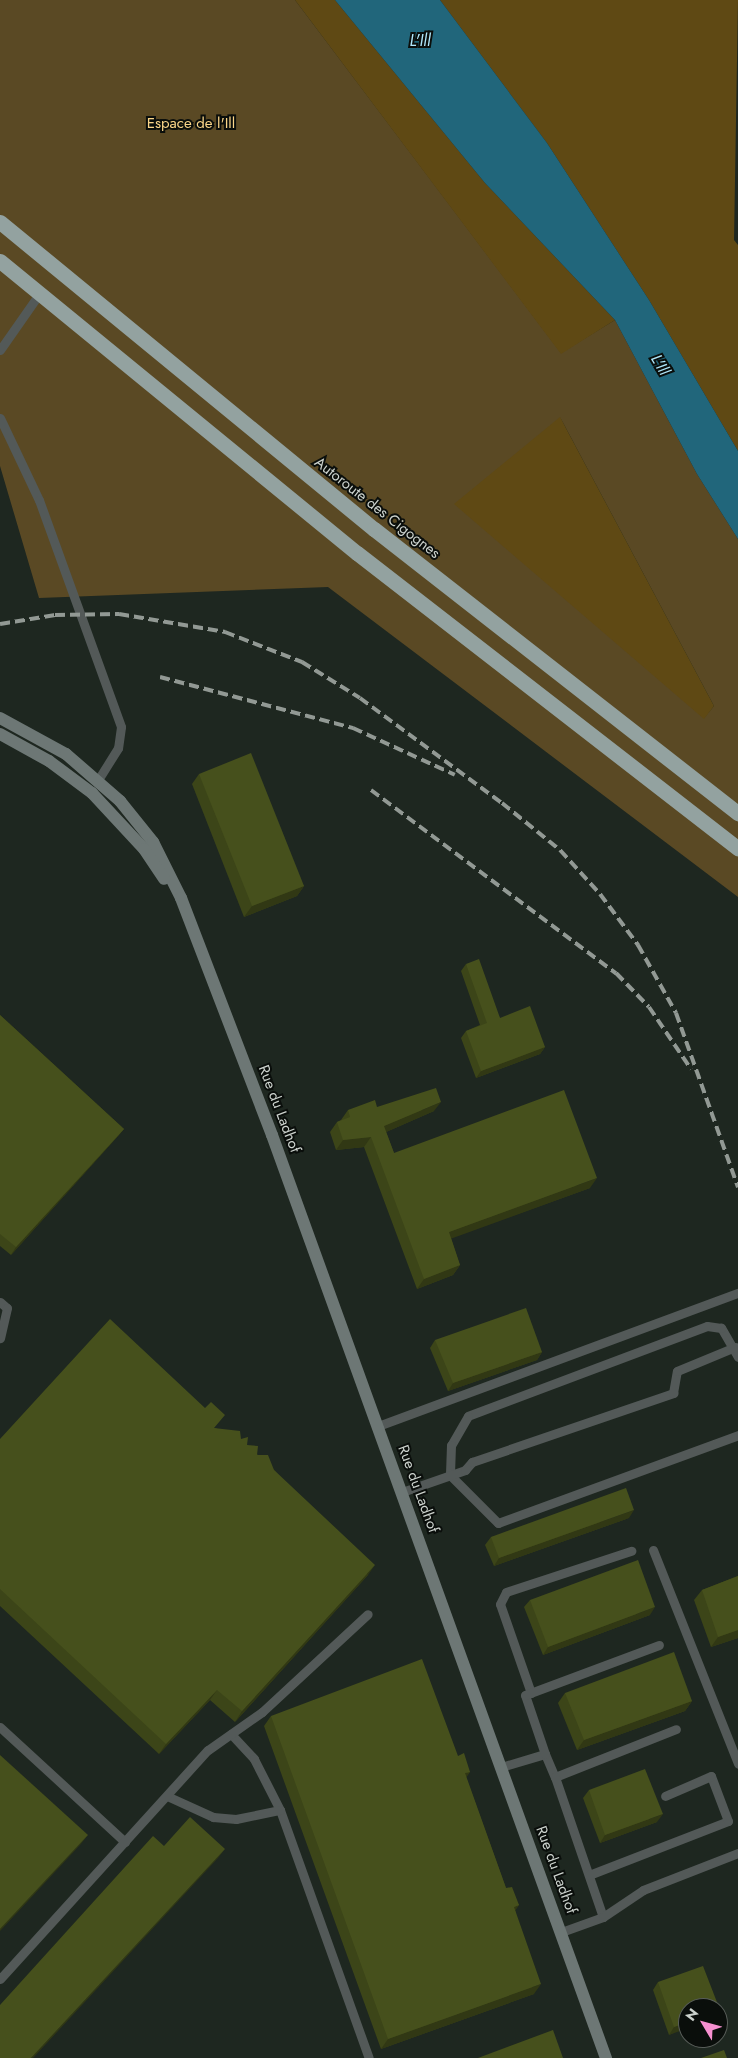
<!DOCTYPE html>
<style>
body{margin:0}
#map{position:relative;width:738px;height:2058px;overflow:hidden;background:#1e2720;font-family:Jost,sans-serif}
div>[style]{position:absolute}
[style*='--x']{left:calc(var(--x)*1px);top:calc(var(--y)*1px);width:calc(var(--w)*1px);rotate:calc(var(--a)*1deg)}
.green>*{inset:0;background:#5a4924}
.forest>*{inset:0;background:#5f4914}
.water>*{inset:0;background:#21667b}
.service>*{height:9px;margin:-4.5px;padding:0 4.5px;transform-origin:4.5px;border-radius:4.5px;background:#535958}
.secondary>*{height:12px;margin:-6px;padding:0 6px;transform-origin:6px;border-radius:6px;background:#6d7775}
.motorway>*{height:15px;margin:-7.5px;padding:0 7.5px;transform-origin:7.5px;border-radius:7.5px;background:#93a2a0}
.rail>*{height:4px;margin-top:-2px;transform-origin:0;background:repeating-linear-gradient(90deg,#929994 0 10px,transparent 0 15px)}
.wall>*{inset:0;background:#3c4518}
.shaded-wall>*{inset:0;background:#313814}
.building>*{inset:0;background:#46501c}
span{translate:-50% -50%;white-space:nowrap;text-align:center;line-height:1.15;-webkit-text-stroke:4px #0a0e0b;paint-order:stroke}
.park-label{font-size:15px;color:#fbd689}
.street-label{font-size:15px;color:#cdd3ce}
.water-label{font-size:16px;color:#b0e8fc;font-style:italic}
.north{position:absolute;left:678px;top:1998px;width:50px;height:50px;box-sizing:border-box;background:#0a0e0b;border:1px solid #585d59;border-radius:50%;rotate:307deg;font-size:14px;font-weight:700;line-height:20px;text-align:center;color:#cdd3ce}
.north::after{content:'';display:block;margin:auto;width:18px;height:22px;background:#f690d0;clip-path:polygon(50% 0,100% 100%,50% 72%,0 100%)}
</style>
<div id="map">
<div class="green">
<div style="clip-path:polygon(evenodd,0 0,295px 0,561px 353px,615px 320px,697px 474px,738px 539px,738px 897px,328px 587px,39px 598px,0 466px,0 0,560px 417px,714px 706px,704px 718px,560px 417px)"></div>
</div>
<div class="forest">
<div style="clip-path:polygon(295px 0,335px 0,485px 183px,615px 320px,561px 354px)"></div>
<div style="clip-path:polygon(440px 0,738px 0,734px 240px,738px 245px,738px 451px,649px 300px,547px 143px)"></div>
<div style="clip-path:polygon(560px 417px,714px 706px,704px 719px,454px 504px)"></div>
</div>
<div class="water">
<div style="clip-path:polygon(335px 0,440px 0,547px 143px,649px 300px,738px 451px,738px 539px,697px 474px,615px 320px,485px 183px)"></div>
</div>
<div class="service">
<div style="--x:0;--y:350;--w:68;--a:-55.1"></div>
<div style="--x:0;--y:418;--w:91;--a:64.6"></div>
<div style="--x:39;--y:500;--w:241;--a:70.1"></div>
<div style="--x:121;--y:727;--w:21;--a:98"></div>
<div style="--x:118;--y:748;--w:38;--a:122"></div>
<div style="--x:0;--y:1302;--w:9;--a:41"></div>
<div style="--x:7;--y:1308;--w:31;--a:103"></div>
<div style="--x:738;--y:1357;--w:34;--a:-120"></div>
<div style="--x:721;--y:1328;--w:14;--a:-172"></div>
<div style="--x:707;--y:1326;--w:255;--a:159.4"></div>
<div style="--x:468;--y:1416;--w:34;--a:120"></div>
<div style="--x:451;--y:1445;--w:30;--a:92"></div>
<div style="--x:450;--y:1475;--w:68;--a:45"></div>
<div style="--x:498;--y:1523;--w:256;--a:-20.1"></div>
<div style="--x:378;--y:1426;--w:384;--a:-20.3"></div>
<div style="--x:402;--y:1492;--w:67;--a:-19.2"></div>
<div style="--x:465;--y:1470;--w:11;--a:-49"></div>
<div style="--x:472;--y:1462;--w:213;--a:-18.9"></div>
<div style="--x:673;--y:1393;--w:22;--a:-80"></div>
<div style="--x:677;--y:1371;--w:63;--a:-22.5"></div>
<div style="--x:653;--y:1550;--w:230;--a:68.3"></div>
<div style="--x:531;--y:1693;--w:94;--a:-109.2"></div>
<div style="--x:500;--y:1604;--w:13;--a:-63"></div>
<div style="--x:506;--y:1592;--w:132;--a:-18.2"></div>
<div style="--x:0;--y:1727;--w:170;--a:42.6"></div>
<div style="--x:231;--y:1734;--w:34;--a:47"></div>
<div style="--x:254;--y:1759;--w:57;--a:63"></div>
<div style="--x:280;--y:1810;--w:263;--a:70.3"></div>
<div style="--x:545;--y:1754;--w:25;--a:67"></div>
<div style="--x:555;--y:1777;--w:130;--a:-21.6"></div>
<div style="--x:501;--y:1767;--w:46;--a:-16.5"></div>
<div style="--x:545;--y:1754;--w:62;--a:-108.7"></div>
<div style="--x:525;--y:1695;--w:143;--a:-20.5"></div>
<div style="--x:555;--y:1777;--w:148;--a:71.1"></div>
<div style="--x:603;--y:1917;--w:45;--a:160.3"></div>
<div style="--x:167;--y:1796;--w:51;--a:24.5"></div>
<div style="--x:213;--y:1817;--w:23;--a:5"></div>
<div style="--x:236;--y:1819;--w:45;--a:-11.6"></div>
<div style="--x:589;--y:1875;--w:149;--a:-21.2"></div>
<div style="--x:728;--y:1821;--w:48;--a:-110.7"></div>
<div style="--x:711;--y:1776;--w:50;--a:156.5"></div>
<div style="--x:603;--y:1917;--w:48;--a:-34"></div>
<div style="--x:643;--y:1890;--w:102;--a:-21.3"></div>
<div style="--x:0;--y:1979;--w:309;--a:-47.8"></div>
<div style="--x:208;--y:1750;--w:66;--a:-35.1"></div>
<div style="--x:262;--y:1712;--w:144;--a:-42.8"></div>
</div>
<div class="secondary">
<div style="--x:0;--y:718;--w:75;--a:28.6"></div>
<div style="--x:66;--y:754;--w:72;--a:41"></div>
<div style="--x:120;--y:801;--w:53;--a:51.2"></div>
<div style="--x:153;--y:842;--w:63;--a:63.4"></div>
<div style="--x:181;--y:898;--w:254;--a:69"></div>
<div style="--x:272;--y:1135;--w:982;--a:70.11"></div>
<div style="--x:0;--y:734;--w:56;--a:28.9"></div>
<div style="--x:49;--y:761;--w:54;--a:36.7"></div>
<div style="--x:92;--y:793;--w:76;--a:47.1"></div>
<div style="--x:144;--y:849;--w:36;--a:56"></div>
</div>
<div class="motorway">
<div style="--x:0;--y:222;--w:484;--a:39.4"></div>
<div style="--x:374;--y:529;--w:462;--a:38"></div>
<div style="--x:0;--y:261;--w:461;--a:39.3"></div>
<div style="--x:357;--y:553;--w:482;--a:37.8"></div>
</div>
<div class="rail">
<div style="--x:0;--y:624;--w:56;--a:-9.3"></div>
<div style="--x:55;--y:615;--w:64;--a:-0.9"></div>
<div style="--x:119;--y:614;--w:108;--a:9.6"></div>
<div style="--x:225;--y:632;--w:83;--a:21.3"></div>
<div style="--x:302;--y:662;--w:68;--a:31.8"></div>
<div style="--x:360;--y:698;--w:177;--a:36.5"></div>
<div style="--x:502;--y:803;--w:75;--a:39"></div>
<div style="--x:560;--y:850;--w:59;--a:47.7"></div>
<div style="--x:600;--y:894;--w:64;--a:53.3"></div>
<div style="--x:638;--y:945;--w:78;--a:60.8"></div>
<div style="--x:676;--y:1013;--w:185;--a:70.4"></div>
<div style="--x:160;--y:677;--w:200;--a:14.8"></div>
<div style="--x:353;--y:728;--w:112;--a:24.7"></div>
<div style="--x:371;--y:790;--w:306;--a:36.8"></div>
<div style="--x:616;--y:973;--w:47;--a:45.9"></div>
<div style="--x:649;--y:1007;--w:75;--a:55.9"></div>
</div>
<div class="wall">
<div style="clip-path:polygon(199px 774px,304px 886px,297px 896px,244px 917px,192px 784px)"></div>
<div style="clip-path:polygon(466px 964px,500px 1018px,545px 1047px,540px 1054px,476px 1078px,461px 1038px,466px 1031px,480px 1025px,461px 971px)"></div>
<div style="clip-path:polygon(0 1015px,124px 1129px,118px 1136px,11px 1255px,0 1246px)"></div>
<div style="clip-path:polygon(377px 1107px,434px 1111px,386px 1132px,394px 1153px,590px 1188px,451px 1238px,460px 1265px,453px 1275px,417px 1289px,364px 1147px,336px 1150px,330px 1132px,337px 1122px,341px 1120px,348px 1110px)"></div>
<div style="clip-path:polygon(435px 1340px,542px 1352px,537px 1360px,448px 1391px,430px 1348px)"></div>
<div style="clip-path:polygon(215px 1428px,241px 1439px,274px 1470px,368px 1575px,235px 1722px,210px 1700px,159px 1754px,0 1606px,0 1439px)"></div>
<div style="clip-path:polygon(629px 1518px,494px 1566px,485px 1545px,491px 1537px)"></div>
<div style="clip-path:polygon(738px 1576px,738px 1638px,711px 1647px,694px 1600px,702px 1590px)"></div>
<div style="clip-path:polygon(530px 1600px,650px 1615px,543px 1655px,524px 1607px)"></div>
<div style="clip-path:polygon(565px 1693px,692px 1701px,685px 1711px,577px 1750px,558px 1703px)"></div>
<div style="clip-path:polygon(271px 1716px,458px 1756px,470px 1772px,466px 1777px,506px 1888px,519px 1905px,515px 1910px,534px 1994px,381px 2049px,264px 1726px)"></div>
<div style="clip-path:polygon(589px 1790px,657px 1822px,600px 1843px,583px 1798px)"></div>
<div style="clip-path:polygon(658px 1982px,720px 2010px,669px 2035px,653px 1990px)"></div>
</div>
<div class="shaded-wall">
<div style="clip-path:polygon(304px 886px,297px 896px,244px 917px,252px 906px)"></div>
<div style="clip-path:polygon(545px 1047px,540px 1054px,476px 1078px,481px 1071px)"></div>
<div style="clip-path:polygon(441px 1102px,434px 1111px,377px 1136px,384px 1126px)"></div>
<div style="clip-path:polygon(124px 1129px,118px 1136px,11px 1255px,16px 1247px)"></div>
<div style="clip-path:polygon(371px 1137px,364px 1147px,336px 1150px,343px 1140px)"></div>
<div style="clip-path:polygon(597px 1178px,590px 1188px,442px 1242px,449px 1232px)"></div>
<div style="clip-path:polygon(460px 1265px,453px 1275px,417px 1289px,424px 1279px)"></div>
<div style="clip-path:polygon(542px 1352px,537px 1360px,448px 1391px,453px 1383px)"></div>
<div style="clip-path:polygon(634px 1510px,629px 1518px,494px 1566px,499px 1558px)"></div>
<div style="clip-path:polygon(375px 1565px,368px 1575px,235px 1722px,242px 1711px)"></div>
<div style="clip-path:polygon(655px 1607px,650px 1615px,543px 1655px,548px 1647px)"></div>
<div style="clip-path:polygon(738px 1630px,738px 1638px,711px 1647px,718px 1637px)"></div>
<div style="clip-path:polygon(217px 1690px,210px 1700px,159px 1754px,166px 1744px)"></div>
<div style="clip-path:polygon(692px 1701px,685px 1711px,577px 1750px,584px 1740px)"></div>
<div style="clip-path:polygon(470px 1772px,463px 1782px,465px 1773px)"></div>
<div style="clip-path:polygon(663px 1814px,657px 1822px,600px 1843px,605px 1835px)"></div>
<div style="clip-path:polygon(88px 1835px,80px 1845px,0 1931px,0 1929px)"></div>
<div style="clip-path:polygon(225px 1849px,218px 1858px,33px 2058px,31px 2058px)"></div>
<div style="clip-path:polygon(519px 1905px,512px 1915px,514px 1907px)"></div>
<div style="clip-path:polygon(541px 1984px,534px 1994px,381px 2049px,388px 2039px)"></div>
<div style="clip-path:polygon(688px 2022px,688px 2028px,669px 2035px,674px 2027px)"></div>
</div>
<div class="building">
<div style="clip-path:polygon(251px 753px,304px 886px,252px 906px,199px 774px)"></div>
<div style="clip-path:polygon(479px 959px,500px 1018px,530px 1006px,545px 1047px,481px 1071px,466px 1031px,487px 1023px,466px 964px)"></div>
<div style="clip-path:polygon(0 1015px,124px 1129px,16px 1247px,0 1234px)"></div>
<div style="clip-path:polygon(436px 1088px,441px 1102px,384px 1126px,394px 1153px,564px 1090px,597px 1178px,449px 1232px,460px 1265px,424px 1279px,371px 1137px,343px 1140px,337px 1122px,350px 1117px,348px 1110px,375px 1100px,377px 1107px)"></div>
<div style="clip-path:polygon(526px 1308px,542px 1352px,453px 1383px,435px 1340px)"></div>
<div style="clip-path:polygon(110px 1319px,205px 1408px,211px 1402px,225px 1415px,214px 1428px,240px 1431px,241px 1439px,248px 1437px,247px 1445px,258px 1446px,257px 1455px,268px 1455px,274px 1470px,375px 1565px,242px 1711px,217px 1690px,166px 1744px,0 1589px,0 1439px)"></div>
<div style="clip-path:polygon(626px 1488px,634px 1510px,499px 1558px,491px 1537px)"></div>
<div style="clip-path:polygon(638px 1560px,655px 1607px,548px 1647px,530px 1600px)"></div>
<div style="clip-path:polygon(738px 1576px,738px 1630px,718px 1637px,702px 1590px)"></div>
<div style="clip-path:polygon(674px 1652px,692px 1701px,584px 1740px,565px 1693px)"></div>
<div style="clip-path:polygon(422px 1659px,458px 1756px,464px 1753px,470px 1772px,465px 1773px,506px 1888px,512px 1887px,519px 1905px,514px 1907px,541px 1984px,388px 2039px,271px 1716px)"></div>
<div style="clip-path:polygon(0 1755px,88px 1835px,0 1929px)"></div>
<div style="clip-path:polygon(645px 1769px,663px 1814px,605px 1835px,589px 1790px)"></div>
<div style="clip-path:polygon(190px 1817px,225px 1849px,31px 2058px,0 2058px,0 2005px,153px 1836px,164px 1846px)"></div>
<div style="clip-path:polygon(703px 1966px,720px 2010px,718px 2011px,718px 2008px,688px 2008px,688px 2022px,674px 2027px,658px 1982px)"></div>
<div style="clip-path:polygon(553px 2030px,563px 2058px,478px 2058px)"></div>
<div style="clip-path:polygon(724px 2050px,727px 2058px,701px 2058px)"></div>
</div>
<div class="park-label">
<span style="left:191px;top:124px">Espace de l'Ill</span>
</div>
<div class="street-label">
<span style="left:377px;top:508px;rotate:38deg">Autoroute des Cigognes</span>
<span style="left:279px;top:1109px;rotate:69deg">Rue du Ladhof</span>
<span style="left:418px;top:1489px;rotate:70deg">Rue du Ladhof</span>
<span style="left:556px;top:1870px;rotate:70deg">Rue du Ladhof</span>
</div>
<div class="water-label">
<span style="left:420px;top:41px">L'Ill</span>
<span style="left:660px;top:365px;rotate:60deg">L'Ill</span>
</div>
<div class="north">N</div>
</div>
